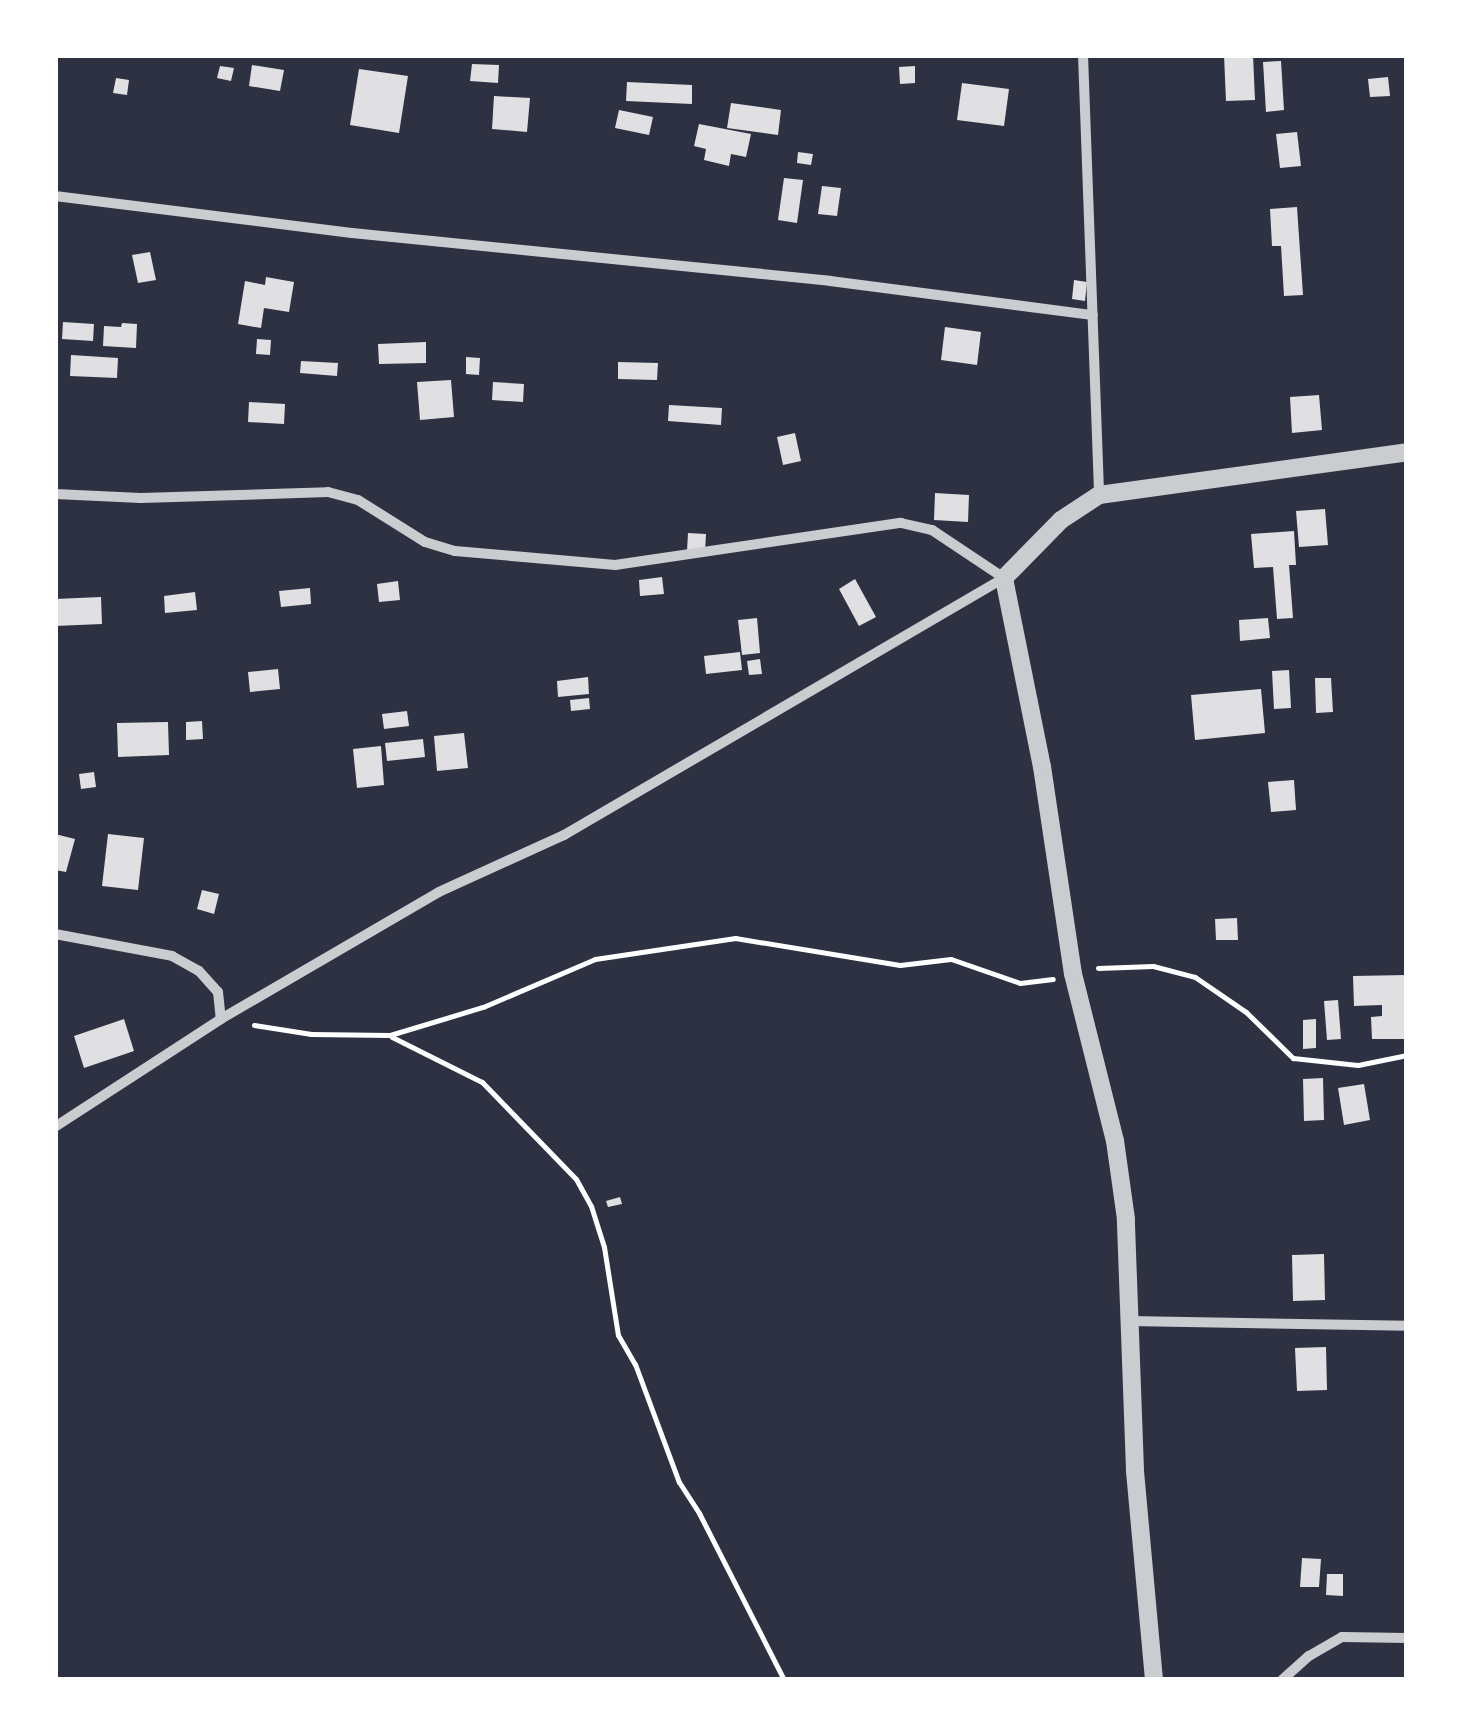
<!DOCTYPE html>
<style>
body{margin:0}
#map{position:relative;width:1462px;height:1735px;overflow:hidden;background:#2d3142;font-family:Mulish,sans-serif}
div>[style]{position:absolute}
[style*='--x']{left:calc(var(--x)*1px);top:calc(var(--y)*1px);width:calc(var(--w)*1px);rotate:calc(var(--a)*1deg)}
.building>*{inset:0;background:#e0e0e3}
.path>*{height:5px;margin:-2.5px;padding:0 2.5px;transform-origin:2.5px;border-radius:2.5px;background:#fff}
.minor>*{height:10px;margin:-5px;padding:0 5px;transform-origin:5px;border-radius:5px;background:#caccd0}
.tertiary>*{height:18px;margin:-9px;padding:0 9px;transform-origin:9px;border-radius:9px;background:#caccd0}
span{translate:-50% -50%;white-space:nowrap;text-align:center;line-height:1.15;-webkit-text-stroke:8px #fff;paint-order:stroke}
.frame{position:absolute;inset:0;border:58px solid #fff;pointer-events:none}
</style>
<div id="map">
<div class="building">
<div style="clip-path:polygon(1224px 55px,1253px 55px,1255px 100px,1226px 101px)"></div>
<div style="clip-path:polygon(1281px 61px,1284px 110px,1266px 112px,1263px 62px)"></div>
<div style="clip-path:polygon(472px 64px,499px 65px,498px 83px,470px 81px)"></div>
<div style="clip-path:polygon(252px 65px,284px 70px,280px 91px,249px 86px)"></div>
<div style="clip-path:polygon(220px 66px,234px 68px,231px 81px,217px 78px)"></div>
<div style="clip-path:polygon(915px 66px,915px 83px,900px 84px,899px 67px)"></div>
<div style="clip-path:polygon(359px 69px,408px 76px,399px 133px,350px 125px)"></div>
<div style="clip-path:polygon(1388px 77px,1390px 96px,1370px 97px,1368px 79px)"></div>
<div style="clip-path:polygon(116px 78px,129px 80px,127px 95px,113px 93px)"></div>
<div style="clip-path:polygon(627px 82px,692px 85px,692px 104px,626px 101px)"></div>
<div style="clip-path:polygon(962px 83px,1009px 89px,1004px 126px,957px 120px)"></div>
<div style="clip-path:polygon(494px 96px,530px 98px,527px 132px,492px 129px)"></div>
<div style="clip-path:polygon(731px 103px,781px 110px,778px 135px,727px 128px)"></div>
<div style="clip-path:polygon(619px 110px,653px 117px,649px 135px,615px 128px)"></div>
<div style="clip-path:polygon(699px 124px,751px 134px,746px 157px,731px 154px,729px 166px,704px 160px,706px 149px,694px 146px)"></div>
<div style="clip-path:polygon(1297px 132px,1301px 166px,1280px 168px,1276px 134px)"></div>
<div style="clip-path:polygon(798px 152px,813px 154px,811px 165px,797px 163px)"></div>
<div style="clip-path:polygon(784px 178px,803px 180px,797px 223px,778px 220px)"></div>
<div style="clip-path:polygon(822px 186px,841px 188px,837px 216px,818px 214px)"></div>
<div style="clip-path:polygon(1297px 207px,1303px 295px,1284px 296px,1281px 246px,1272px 246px,1270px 209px)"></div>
<div style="clip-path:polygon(150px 252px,156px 280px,138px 283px,132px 255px)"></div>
<div style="clip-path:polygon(266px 277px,294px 282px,289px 312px,264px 308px,261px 328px,238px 324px,245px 281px,265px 285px)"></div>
<div style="clip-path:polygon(1074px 280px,1087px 282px,1085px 301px,1072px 299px)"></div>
<div style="clip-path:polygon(63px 322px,94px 324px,93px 341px,62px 339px)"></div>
<div style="clip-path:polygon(122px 323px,137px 324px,136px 348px,103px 346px,104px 326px,121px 327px)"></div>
<div style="clip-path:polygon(945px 327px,981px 332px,977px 365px,941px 360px)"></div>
<div style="clip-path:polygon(257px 339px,271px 340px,270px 355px,256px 354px)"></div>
<div style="clip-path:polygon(426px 342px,426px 363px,379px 364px,378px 344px)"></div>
<div style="clip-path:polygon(71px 355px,118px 358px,117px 378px,70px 376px)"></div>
<div style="clip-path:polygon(466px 357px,480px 358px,479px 375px,466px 374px)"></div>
<div style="clip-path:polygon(301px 361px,338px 363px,337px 376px,300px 373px)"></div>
<div style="clip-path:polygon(618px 362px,658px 363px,657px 380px,618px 379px)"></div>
<div style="clip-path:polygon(451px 380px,454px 417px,420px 420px,417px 382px)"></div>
<div style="clip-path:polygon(493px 382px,524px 384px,523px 402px,492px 400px)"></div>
<div style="clip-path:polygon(1319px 395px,1322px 430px,1292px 433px,1290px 397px)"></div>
<div style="clip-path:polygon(249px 402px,285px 404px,284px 424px,248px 422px)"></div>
<div style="clip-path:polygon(669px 405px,722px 408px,721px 425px,668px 421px)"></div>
<div style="clip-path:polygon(795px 433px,801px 461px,783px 465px,777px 437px)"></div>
<div style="clip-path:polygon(935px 493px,969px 495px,968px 522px,934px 520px)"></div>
<div style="clip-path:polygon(1325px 509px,1328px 545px,1299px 547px,1296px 511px)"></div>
<div style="clip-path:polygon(1294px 531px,1296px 565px,1289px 565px,1293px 618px,1277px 619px,1273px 567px,1254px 568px,1251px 534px)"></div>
<div style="clip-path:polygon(688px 533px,706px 534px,705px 552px,687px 551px)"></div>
<div style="clip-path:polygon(662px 577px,664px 594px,640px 596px,639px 580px)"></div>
<div style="clip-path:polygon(855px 579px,876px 617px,859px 626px,839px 589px)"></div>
<div style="clip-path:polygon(398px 581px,400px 600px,379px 602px,377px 584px)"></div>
<div style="clip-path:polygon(310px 588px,311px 604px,281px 607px,279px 591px)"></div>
<div style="clip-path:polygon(195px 592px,197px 610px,165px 613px,164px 596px)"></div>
<div style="clip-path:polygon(101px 597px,102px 624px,55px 626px,55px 599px)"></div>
<div style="clip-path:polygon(757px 618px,760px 653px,742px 655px,738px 620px)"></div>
<div style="clip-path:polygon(1268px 618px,1270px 638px,1240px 641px,1239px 620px)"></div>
<div style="clip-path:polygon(740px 652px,742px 670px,706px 674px,704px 656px)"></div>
<div style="clip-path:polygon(760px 659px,762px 674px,749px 675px,747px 661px)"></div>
<div style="clip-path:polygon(278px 669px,280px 689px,250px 692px,248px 672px)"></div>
<div style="clip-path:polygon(1289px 670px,1291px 708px,1274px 709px,1272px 671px)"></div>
<div style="clip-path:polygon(588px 677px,589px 694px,558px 697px,557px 681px)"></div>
<div style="clip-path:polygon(1315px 678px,1331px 678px,1333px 712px,1316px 713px)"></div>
<div style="clip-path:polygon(1261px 689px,1265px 733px,1195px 740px,1191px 695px)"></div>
<div style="clip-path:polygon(589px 698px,590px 709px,571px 711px,570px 700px)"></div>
<div style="clip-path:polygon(407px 711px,409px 726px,384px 729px,382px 714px)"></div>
<div style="clip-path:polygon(202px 721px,203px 739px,186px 740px,186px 722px)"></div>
<div style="clip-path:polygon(168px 722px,169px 755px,118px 757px,117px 723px)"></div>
<div style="clip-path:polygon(464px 733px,468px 768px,437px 771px,434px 736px)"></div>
<div style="clip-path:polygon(423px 739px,425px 757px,387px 761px,385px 743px)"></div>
<div style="clip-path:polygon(381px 746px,384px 785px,357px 788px,353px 749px)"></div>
<div style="clip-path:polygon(94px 772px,96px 787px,81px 789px,79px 774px)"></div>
<div style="clip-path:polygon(1294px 780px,1296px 810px,1271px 812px,1268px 782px)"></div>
<div style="clip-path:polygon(55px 834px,75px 839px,66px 872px,55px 870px)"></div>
<div style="clip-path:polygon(108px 834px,144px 838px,138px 890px,102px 886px)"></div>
<div style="clip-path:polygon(202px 890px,219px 894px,214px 914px,197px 909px)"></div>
<div style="clip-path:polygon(1237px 918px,1238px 940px,1216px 940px,1215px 919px)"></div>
<div style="clip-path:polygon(1407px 975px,1406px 1039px,1372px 1039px,1371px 1017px,1382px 1016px,1382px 1005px,1354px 1006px,1353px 976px)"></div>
<div style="clip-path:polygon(1338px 1000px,1341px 1039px,1327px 1040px,1324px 1001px)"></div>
<div style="clip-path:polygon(124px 1019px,134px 1051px,84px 1068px,74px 1036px)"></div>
<div style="clip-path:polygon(1316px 1019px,1316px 1048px,1303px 1049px,1303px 1020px)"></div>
<div style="clip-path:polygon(1323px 1078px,1324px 1120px,1304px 1121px,1303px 1079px)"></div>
<div style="clip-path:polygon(1364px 1084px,1370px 1120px,1344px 1125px,1338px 1088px)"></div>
<div style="clip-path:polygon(620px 1197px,622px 1204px,608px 1207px,606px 1201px)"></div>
<div style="clip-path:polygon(1324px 1254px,1325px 1300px,1293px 1301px,1292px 1255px)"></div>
<div style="clip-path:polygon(1326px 1347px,1327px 1390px,1297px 1391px,1295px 1348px)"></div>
<div style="clip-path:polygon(1302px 1558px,1321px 1559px,1319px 1587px,1300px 1587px)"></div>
<div style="clip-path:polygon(1327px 1574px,1343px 1574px,1343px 1596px,1326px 1595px)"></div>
</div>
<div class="path">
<div style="--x:1098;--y:968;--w:55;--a:-2.1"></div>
<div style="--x:1153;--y:966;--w:43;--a:14.7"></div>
<div style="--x:1195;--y:977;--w:62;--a:34.5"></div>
<div style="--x:1246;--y:1012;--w:66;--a:44.4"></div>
<div style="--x:1293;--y:1058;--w:65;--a:6.1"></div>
<div style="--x:1358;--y:1065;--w:50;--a:-11.5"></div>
<div style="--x:254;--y:1025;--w:58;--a:9"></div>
<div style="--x:311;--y:1034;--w:79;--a:0.7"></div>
<div style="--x:390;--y:1035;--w:97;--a:-16.8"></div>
<div style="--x:483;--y:1007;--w:122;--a:-23.2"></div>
<div style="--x:595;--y:959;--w:142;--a:-8.5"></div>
<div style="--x:735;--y:938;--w:167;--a:9.3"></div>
<div style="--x:900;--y:965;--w:51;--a:-6.7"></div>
<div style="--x:951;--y:959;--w:73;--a:19.2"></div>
<div style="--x:1020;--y:983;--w:33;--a:-7"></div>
<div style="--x:392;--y:1037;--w:101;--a:26.6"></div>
<div style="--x:482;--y:1082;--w:135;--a:45.9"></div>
<div style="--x:576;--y:1179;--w:31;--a:61"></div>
<div style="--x:591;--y:1206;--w:43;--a:72.4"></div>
<div style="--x:604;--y:1247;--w:89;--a:81"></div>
<div style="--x:618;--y:1335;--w:34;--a:60"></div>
<div style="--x:635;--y:1364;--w:126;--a:69.6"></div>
<div style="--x:679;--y:1482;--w:37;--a:57"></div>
<div style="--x:699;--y:1513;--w:187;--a:63"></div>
</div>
<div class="minor">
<div style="--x:1083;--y:55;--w:440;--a:87.9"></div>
<div style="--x:55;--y:196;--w:299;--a:7.1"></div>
<div style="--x:352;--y:233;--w:480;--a:5.7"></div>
<div style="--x:830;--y:281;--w:265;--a:7.4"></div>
<div style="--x:55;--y:494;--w:86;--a:2.7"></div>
<div style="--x:141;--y:498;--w:187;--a:-1.8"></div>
<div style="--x:328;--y:492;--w:31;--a:15"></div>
<div style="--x:358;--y:500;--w:79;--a:32.1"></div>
<div style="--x:425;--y:542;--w:31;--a:17"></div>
<div style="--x:455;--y:551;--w:161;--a:5"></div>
<div style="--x:615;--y:565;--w:289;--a:-8.4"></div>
<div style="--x:901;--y:523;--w:32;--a:13"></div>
<div style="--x:932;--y:530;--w:87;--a:33.7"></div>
<div style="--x:1004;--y:578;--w:510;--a:149.71"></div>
<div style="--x:564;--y:835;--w:137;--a:155.5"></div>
<div style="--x:439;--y:892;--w:252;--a:149.8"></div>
<div style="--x:221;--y:1019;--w:198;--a:147"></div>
<div style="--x:55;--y:934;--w:119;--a:10.6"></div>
<div style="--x:172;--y:956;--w:31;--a:29"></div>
<div style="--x:199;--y:971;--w:28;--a:48"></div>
<div style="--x:218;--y:992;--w:27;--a:84"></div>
<div style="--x:1128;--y:1321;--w:279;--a:1"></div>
<div style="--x:1282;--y:1680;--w:36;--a:-42"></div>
<div style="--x:1309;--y:1656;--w:38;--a:-30"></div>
<div style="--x:1342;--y:1637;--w:65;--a:0.9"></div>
</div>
<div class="tertiary">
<div style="--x:1154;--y:1680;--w:211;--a:-95.2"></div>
<div style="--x:1135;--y:1470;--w:251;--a:-92.1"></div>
<div style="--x:1126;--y:1219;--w:79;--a:-98"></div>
<div style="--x:1115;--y:1141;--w:172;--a:-104.1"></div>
<div style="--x:1073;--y:974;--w:209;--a:-98.5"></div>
<div style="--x:1042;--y:767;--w:193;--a:-101.4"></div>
<div style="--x:1004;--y:578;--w:81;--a:-45.5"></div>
<div style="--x:1061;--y:520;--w:45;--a:-33.3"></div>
<div style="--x:1099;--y:495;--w:311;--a:-7.9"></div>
</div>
<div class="frame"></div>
</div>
